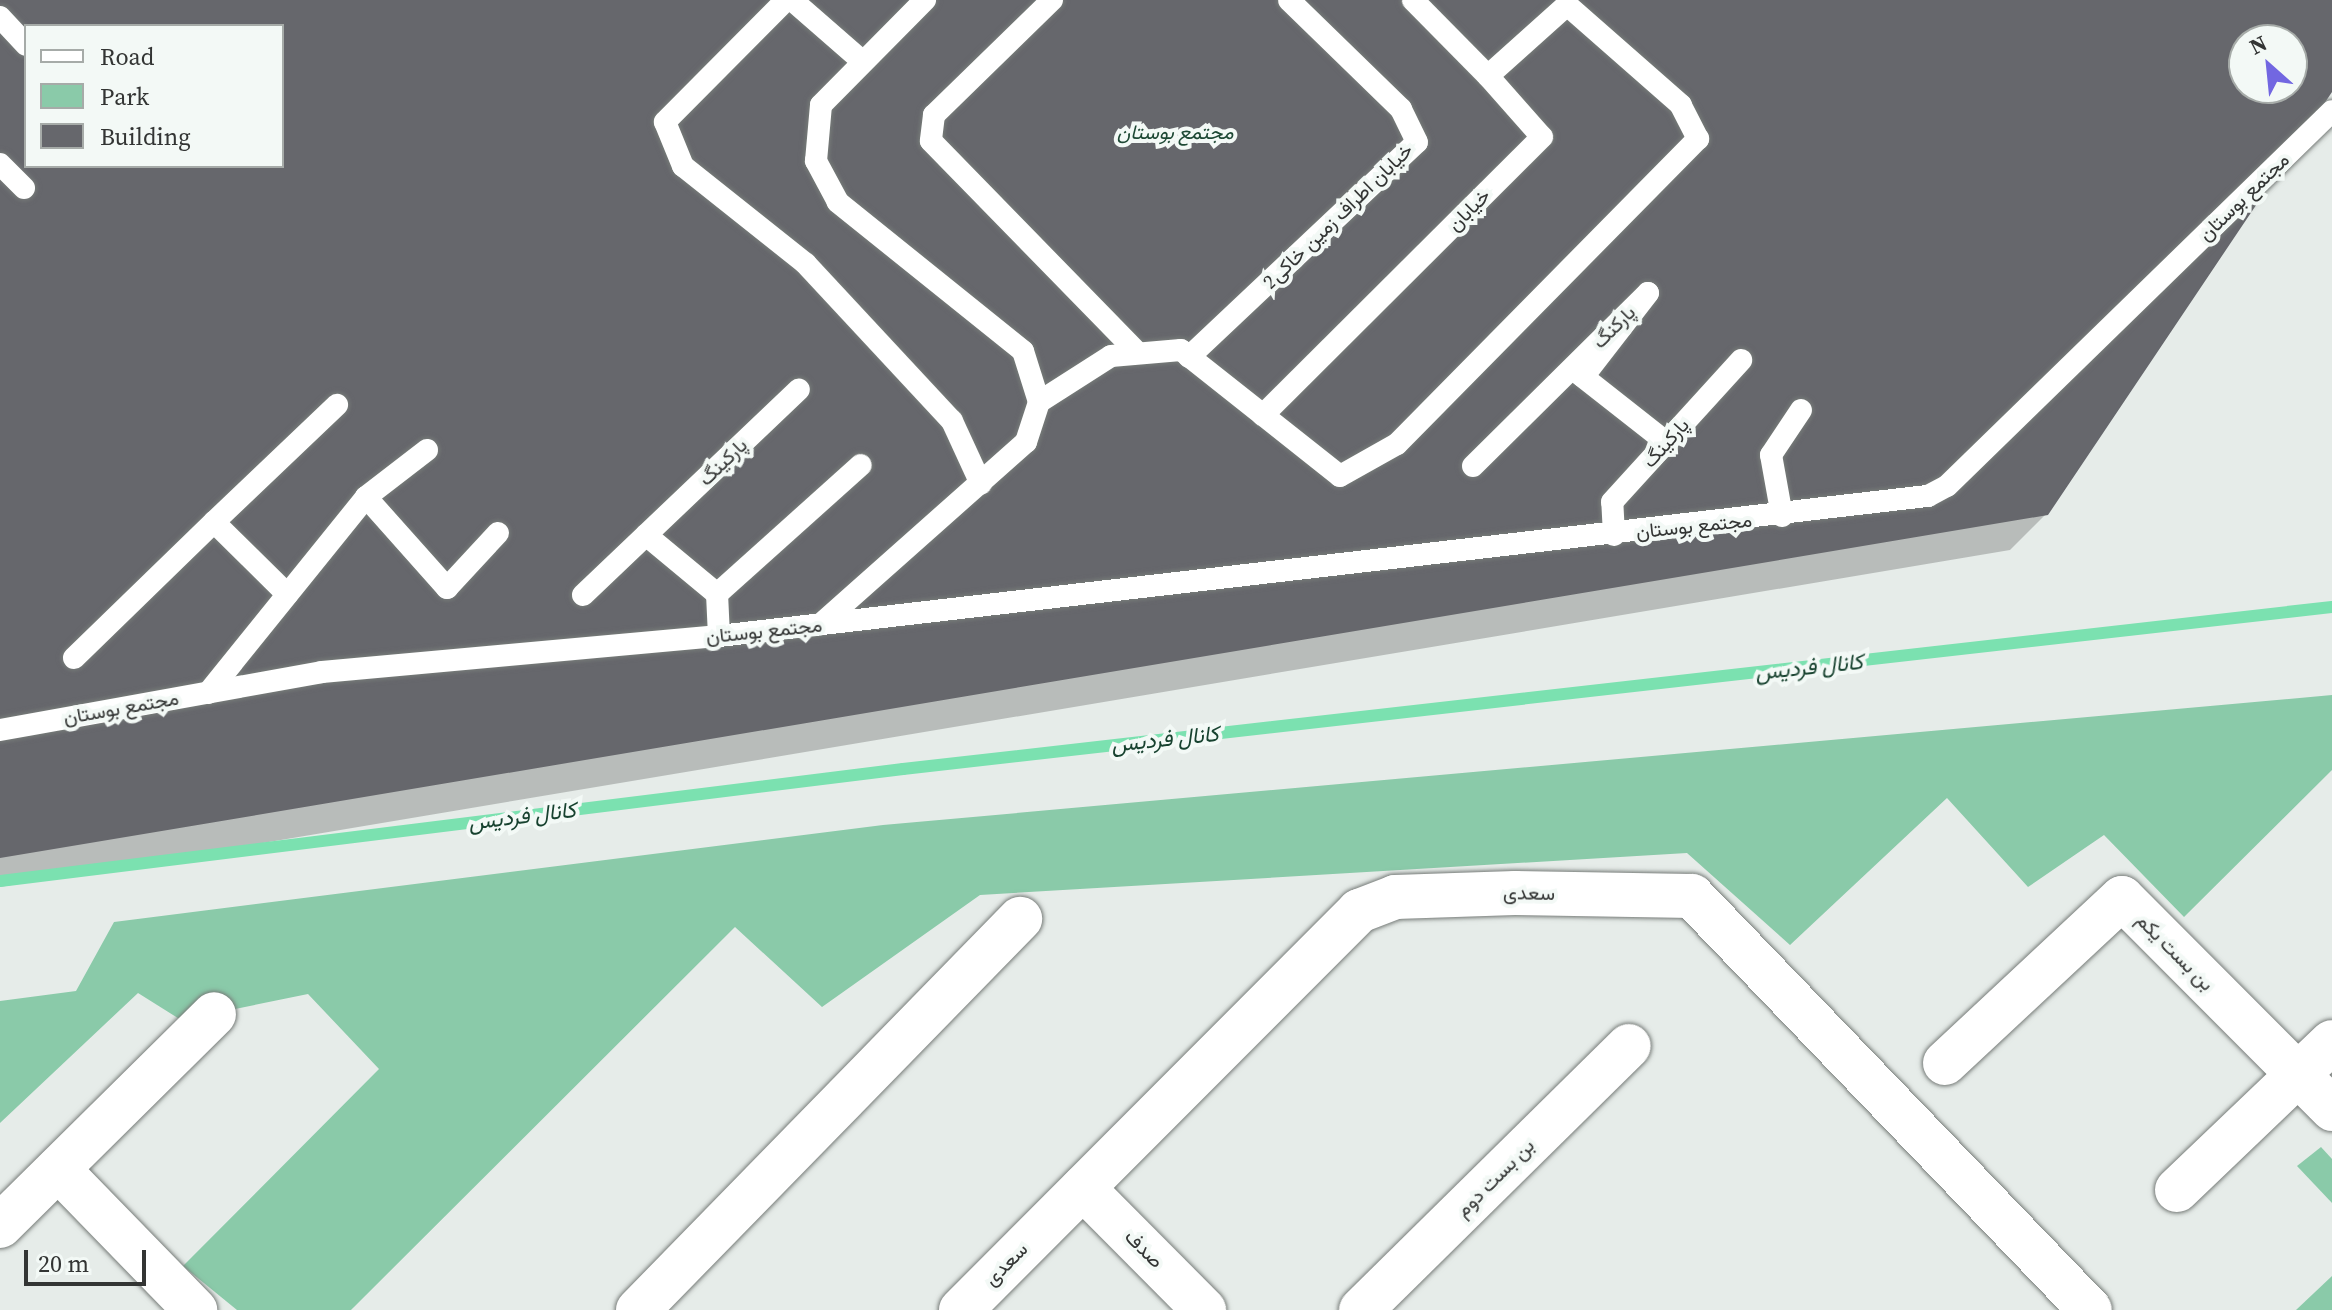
<!DOCTYPE html>
<meta charset="utf-8">
<style>
body{margin:0}
#map{position:relative;width:2332px;height:1310px;overflow:hidden;background:#e6ece9;font-family:"Source Serif 4",Vazirmatn,serif}
div>[style]{position:absolute}
[style*='--x']{left:calc(var(--x)*1px);top:calc(var(--y)*1px);width:calc(var(--w)*1px);rotate:calc(var(--a)*1deg)}
.green>*{inset:0;background:#8acaa9}
.shadow>*{inset:0;background:#0003}
.stream>*{height:12px;margin:-6px;padding:0 6px;transform-origin:6px;border-radius:6px;background:#7be1b0}
.building>*{inset:0;background:#66676c}
.roads{filter:drop-shadow(0 0 2px #777c79) drop-shadow(0 0 2px #777c79)}
.service>*{height:22px;margin:-11px;padding:0 11px;transform-origin:11px;border-radius:11px;background:#fff}
.minor>*{height:44px;margin:-22px;padding:0 22px;transform-origin:22px;border-radius:22px;background:#fff}
span{translate:-50% -50%;white-space:nowrap;text-align:center;line-height:1.15;-webkit-text-stroke:8px #f3f9f6;paint-order:stroke}
.park-label{font-size:20px;color:#1e4935;font-style:italic}
.street-label{font-size:20px;color:#333534}
.water-label{font-size:22px;color:#17422f;font-style:italic}
.legend{position:absolute;left:24px;top:24px;width:260px;height:144px;box-sizing:border-box;background:#f3f9f6;border:2px solid #a6aba8;margin:0;padding:10px 14px;list-style:none;font-size:24px;color:#333534}
.legend li{display:flex;align-items:center;gap:16px;height:40px}
.legend b{width:40px;border:2px solid #a6aba8}
.north{position:absolute;left:2228px;top:24px;width:80px;height:80px;box-sizing:border-box;background:#f3f9f6;border:2px solid #a6aba8;border-radius:50%;rotate:333deg;font-size:22px;font-weight:700;line-height:32px;text-align:center;color:#333534}
.north::after{content:'';display:block;margin:auto;width:28px;height:36px;background:#7267e1;clip-path:polygon(50% 0,100% 100%,50% 72%,0 100%)}
.scale{position:absolute;left:24px;top:1250px;width:122px;height:36px;box-sizing:border-box;border:4px solid #333534;border-top:0;padding-left:10px;font-size:24px;line-height:28px;white-space:nowrap;color:#333534;-webkit-text-stroke:6px #f3f9f6;paint-order:stroke}
</style>
<div id="map">
<div class="green">
<div style="clip-path:polygon(2332px 695px,2332px 770px,2184px 917px,2104px 835px,2028px 887px,1947px 798px,1790px 945px,1687px 853px,980px 895px,822px 1007px,735px 927px,351px 1310px,237px 1310px,183px 1266px,379px 1069px,308px 994px,181px 1020px,138px 993px,0 1123px,0 1001px,76px 991px,114px 922px,883px 825px)"></div>
<div style="clip-path:polygon(2321px 1147px,2332px 1159px,2332px 1203px,2297px 1166px)"></div>
<div style="clip-path:polygon(2332px 1276px,2332px 1310px,2296px 1310px)"></div>
</div>
<div class="shadow">
<div style="clip-path:polygon(evenodd,0 0,2332px 0,2332px 88px,2047px 513px,2010px 550px,0 887px,0 0,26px 26px,282px 26px,282px 166px,26px 166px,26px 26px,0 0,2244px 40px,2292px 40px,2292px 88px,2244px 88px,2244px 40px)"></div>
</div>
<div class="stream">
<div style="--x:0;--y:881;--w:910;--a:-7.07"></div>
<div style="--x:903;--y:769;--w:1438;--a:-6.47"></div>
</div>
<div class="building">
<div style="clip-path:polygon(evenodd,0 0,2332px 0,2332px 92px,2048px 515px,0 858px,0 0,26px 26px,282px 26px,282px 166px,26px 166px,26px 26px,0 0,2244px 40px,2292px 40px,2292px 88px,2244px 88px,2244px 40px)"></div>
</div>
<div class="roads">
<div class="service">
<div style="--x:786;--y:0;--w:172;--a:134.8"></div>
<div style="--x:665;--y:122;--w:48;--a:67.8"></div>
<div style="--x:683;--y:166;--w:157;--a:38.5"></div>
<div style="--x:806;--y:264;--w:214;--a:47.1"></div>
<div style="--x:952;--y:421;--w:69;--a:65.3"></div>
<div style="--x:792;--y:0;--w:94;--a:41.1"></div>
<div style="--x:1052;--y:0;--w:165;--a:135.7"></div>
<div style="--x:934;--y:115;--w:26;--a:97"></div>
<div style="--x:931;--y:141;--w:296;--a:45.7"></div>
<div style="--x:1413;--y:0;--w:107;--a:45.4"></div>
<div style="--x:0;--y:17;--w:38;--a:47"></div>
<div style="--x:0;--y:164;--w:34;--a:45"></div>
<div style="--x:1189;--y:357;--w:313;--a:-43.3"></div>
<div style="--x:1417;--y:142;--w:37;--a:-116"></div>
<div style="--x:1401;--y:109;--w:156;--a:-135.8"></div>
<div style="--x:1573;--y:369;--w:120;--a:38.2"></div>
<div style="--x:1039;--y:402;--w:85;--a:-32.6"></div>
<div style="--x:1111;--y:356;--w:70;--a:-4.9"></div>
<div style="--x:1181;--y:350;--w:105;--a:38.4"></div>
<div style="--x:1263;--y:415;--w:98;--a:38.4"></div>
<div style="--x:1340;--y:476;--w:65;--a:-29.3"></div>
<div style="--x:1397;--y:444;--w:429;--a:-45.4"></div>
<div style="--x:1698;--y:139;--w:38;--a:-117"></div>
<div style="--x:1681;--y:105;--w:152;--a:-138.7"></div>
<div style="--x:1567;--y:5;--w:106;--a:138.1"></div>
<div style="--x:1488;--y:76;--w:81;--a:48.5"></div>
<div style="--x:1542;--y:137;--w:394;--a:135.1"></div>
<div style="--x:1473;--y:466;--w:246;--a:-44.7"></div>
<div style="--x:1648;--y:293;--w:106;--a:127.7"></div>
<div style="--x:366;--y:497;--w:77;--a:-37.6"></div>
<div style="--x:1782;--y:516;--w:62;--a:-100.2"></div>
<div style="--x:1771;--y:455;--w:54;--a:-56.3"></div>
<div style="--x:214;--y:522;--w:170;--a:-43.6"></div>
<div style="--x:646;--y:535;--w:92;--a:39.7"></div>
<div style="--x:1614;--y:535;--w:33;--a:-93"></div>
<div style="--x:1612;--y:502;--w:192;--a:-47.7"></div>
<div style="--x:583;--y:595;--w:298;--a:-43.6"></div>
<div style="--x:821;--y:624;--w:274;--a:-41.6"></div>
<div style="--x:1026;--y:442;--w:42;--a:-72"></div>
<div style="--x:1039;--y:402;--w:53;--a:-107.4"></div>
<div style="--x:1023;--y:351;--w:238;--a:-141.2"></div>
<div style="--x:838;--y:202;--w:47;--a:-118.2"></div>
<div style="--x:816;--y:161;--w:56;--a:-84.9"></div>
<div style="--x:821;--y:105;--w:148;--a:-45.3"></div>
<div style="--x:719;--y:636;--w:42;--a:-92.7"></div>
<div style="--x:717;--y:594;--w:193;--a:-41.9"></div>
<div style="--x:74;--y:658;--w:195;--a:-44.2"></div>
<div style="--x:214;--y:522;--w:103;--a:44.6"></div>
<div style="--x:208;--y:693;--w:252;--a:-51.1"></div>
<div style="--x:366;--y:497;--w:122;--a:48.3"></div>
<div style="--x:447;--y:588;--w:75;--a:-47.2"></div>
<div style="--x:0;--y:730;--w:327;--a:-10.2"></div>
<div style="--x:322;--y:672;--w:399;--a:-5.2"></div>
<div style="--x:719;--y:636;--w:1217;--a:-6.61"></div>
<div style="--x:1928;--y:496;--w:21;--a:-28"></div>
<div style="--x:1947;--y:486;--w:537;--a:-44.25"></div>
</div>
<div class="minor">
<div style="--x:1945;--y:1063;--w:242;--a:-43"></div>
<div style="--x:2122;--y:898;--w:298;--a:45.1"></div>
<div style="--x:58;--y:1169;--w:197;--a:45.8"></div>
<div style="--x:1083;--y:1188;--w:172;--a:45.2"></div>
<div style="--x:2177;--y:1190;--w:214;--a:-43.7"></div>
<div style="--x:0;--y:1226;--w:301;--a:-44.7"></div>
<div style="--x:638;--y:1310;--w:547;--a:-45.67"></div>
<div style="--x:961;--y:1310;--w:564;--a:-45.07"></div>
<div style="--x:1359;--y:911;--w:39;--a:-21"></div>
<div style="--x:1395;--y:897;--w:120;--a:-1.9"></div>
<div style="--x:1515;--y:893;--w:177;--a:1"></div>
<div style="--x:1692;--y:896;--w:574;--a:46.13"></div>
<div style="--x:1361;--y:1310;--w:376;--a:-44.6"></div>
</div>
</div>
<div class="park-label">
<span style="left:1175px;top:132px">مجتمع بوستان</span>
</div>
<div class="street-label">
<span style="left:2244px;top:197px;rotate:-44deg">مجتمع بوستان</span>
<span style="left:1469px;top:210px;rotate:-45deg">خیابان</span>
<span style="left:1338px;top:216px;rotate:-44deg">خیابان اطراف زمین خاکی2</span>
<span style="left:1614px;top:327px;rotate:-45deg">پارکنگ</span>
<span style="left:1666px;top:443px;rotate:-48deg">پارکینگ</span>
<span style="left:723px;top:462px;rotate:-44deg">پارکینگ</span>
<span style="left:1694px;top:526px;rotate:-6deg">مجتمع بوستان</span>
<span style="left:764px;top:631px;rotate:-6deg">مجتمع بوستان</span>
<span style="left:121px;top:708px;rotate:-10deg">مجتمع بوستان</span>
<span style="left:1529px;top:893px;rotate:1deg">سعدی</span>
<span style="left:2175px;top:952px;rotate:45deg">بن بست یکم</span>
<span style="left:1495px;top:1178px;rotate:-45deg">بن بست دوم</span>
<span style="left:1144px;top:1249px;rotate:45deg">صدف</span>
<span style="left:1006px;top:1264px;rotate:-45deg">سعدی</span>
</div>
<div class="water-label">
<span style="left:1809px;top:667px;rotate:-6deg">کانال فردیس</span>
<span style="left:1165px;top:739px;rotate:-6deg">کانال فردیس</span>
<span style="left:522px;top:816px;rotate:-7deg">کانال فردیس</span>
</div>
<ul class="legend">
<li><b style="height:10px;background:#fff"></b>Road</li>
<li><b style="height:22px;background:#8acaa9"></b>Park</li>
<li><b style="height:22px;background:#66676c"></b>Building</li>
</ul>
<div class="north">N</div>
<div class="scale">20 m</div>
</div>
